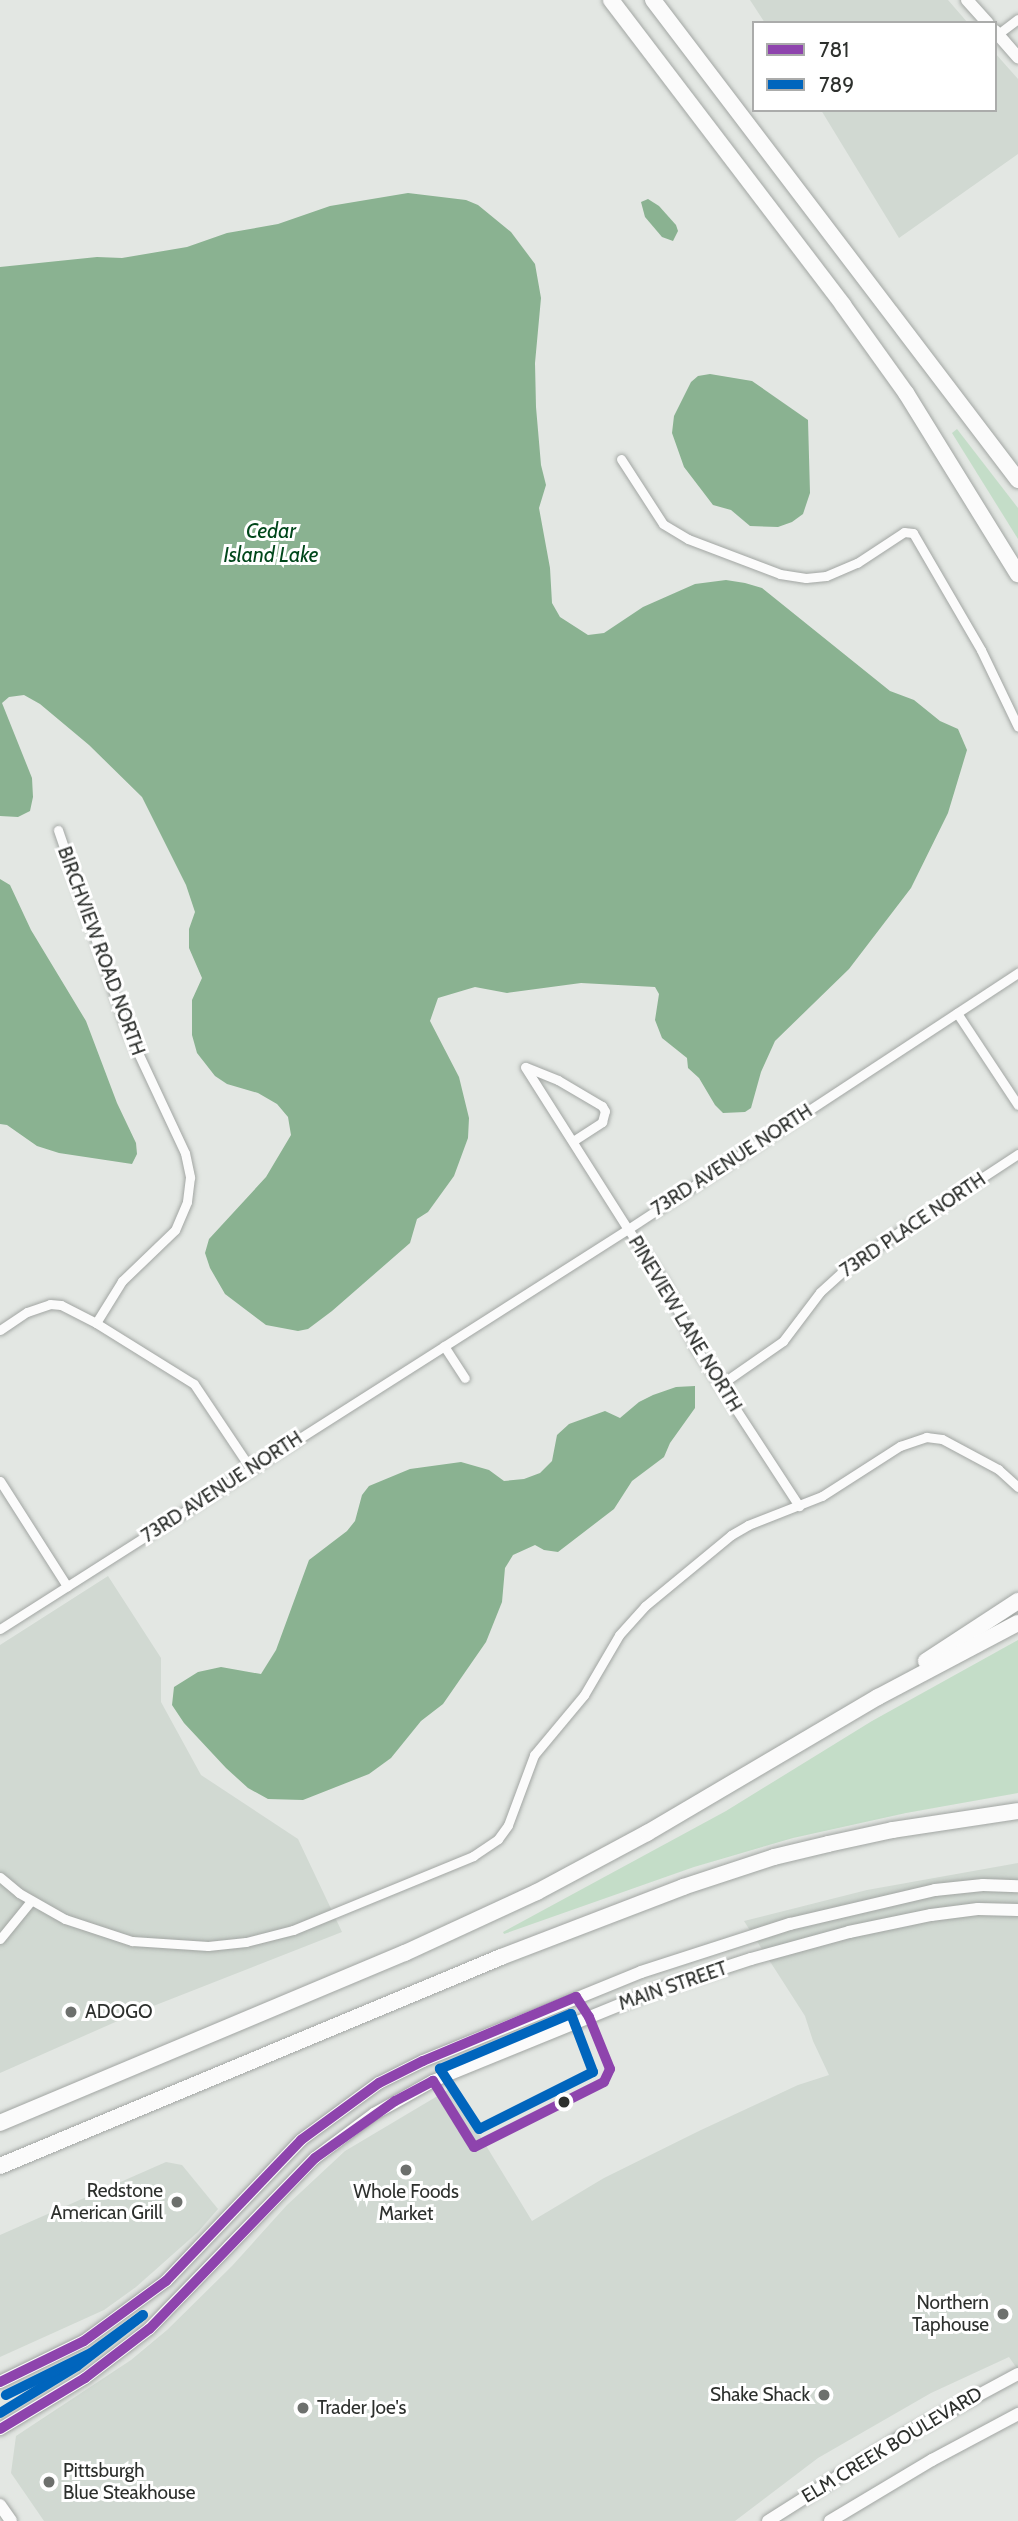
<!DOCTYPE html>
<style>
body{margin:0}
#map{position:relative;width:1018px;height:2521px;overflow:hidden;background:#e3e7e3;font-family:Cabin,sans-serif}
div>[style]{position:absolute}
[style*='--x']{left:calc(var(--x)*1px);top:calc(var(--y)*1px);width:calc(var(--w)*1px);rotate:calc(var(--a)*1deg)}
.built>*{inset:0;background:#d1d9d2}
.green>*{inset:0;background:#c4ddc8}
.water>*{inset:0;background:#8ab291}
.roads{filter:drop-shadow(0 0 2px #a2a6a3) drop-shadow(0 0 2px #a2a6a3)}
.street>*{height:9px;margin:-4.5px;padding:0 4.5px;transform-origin:4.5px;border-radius:4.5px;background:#fbfbfb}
.secondary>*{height:12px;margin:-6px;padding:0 6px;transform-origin:6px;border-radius:6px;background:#fbfbfb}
.highway>*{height:16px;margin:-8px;padding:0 8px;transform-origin:8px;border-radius:8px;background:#fbfbfb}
.bus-1>*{height:10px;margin:-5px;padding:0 5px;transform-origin:5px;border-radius:5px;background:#8e44ad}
.bus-2>*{height:10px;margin:-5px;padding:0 5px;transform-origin:5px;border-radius:5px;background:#0065bd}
.dots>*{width:19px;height:19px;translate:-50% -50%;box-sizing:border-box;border:4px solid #fff;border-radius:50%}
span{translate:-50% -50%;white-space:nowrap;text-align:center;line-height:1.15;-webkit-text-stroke:6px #fff;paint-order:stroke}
.street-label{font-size:19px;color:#2d302d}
.poi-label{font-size:19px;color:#2d302d}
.left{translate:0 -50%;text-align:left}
.right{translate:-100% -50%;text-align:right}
.water-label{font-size:21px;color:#01471b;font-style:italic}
.legend{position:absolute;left:752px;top:21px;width:245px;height:91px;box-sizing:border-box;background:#fff;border:2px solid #abacab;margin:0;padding:9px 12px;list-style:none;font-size:21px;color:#2d302d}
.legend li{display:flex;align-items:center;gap:14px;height:35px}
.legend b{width:35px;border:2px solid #abacab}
</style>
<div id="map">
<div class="built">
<div style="clip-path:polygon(750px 0,948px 0,968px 23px,765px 23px)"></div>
<div style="clip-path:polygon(995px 53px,1018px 79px,1018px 154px,899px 238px,821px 110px,995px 110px)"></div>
<div style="clip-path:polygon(108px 1576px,161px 1658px,161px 1702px,201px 1775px,298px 1839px,342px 1932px,138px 2012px,0 2073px,0 1645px)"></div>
<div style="clip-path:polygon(1018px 1863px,1018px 2370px,1009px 2357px,931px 2393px,818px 2458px,735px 2521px,44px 2521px,11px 2473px,16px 2436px,131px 2360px,167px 2330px,232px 2266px,287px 2205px,345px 2151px,451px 2088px,532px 2221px,604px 2178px,701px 2130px,798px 2085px,829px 2075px,813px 2041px,805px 2016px,744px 1921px,867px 1890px)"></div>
<div style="clip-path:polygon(166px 2162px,182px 2165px,218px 2209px,198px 2232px,136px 2287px,104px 2310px,0 2357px,0 2235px)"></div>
</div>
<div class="green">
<div style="clip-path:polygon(957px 429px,1018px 508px,1018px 539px,952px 433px)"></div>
<div style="clip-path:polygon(1018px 1640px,1018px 1793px,906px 1813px,793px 1838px,694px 1867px,504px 1934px,503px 1932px,726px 1811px,872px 1721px)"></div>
</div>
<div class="water">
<div style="clip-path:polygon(408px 193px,466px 200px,478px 205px,511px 232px,535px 264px,541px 298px,535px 363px,536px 407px,541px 465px,546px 485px,539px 508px,550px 568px,552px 603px,560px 617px,588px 635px,604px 633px,643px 607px,695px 584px,726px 580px,745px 583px,762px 588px,890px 691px,914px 700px,940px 721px,958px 729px,967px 750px,948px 813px,911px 888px,849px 969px,775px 1041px,761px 1072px,751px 1108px,745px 1112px,723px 1113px,715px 1105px,699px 1078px,688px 1068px,687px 1058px,662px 1038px,655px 1020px,659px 994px,655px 987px,581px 983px,507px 993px,475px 987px,438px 998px,430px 1021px,459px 1077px,469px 1118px,468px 1138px,454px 1176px,428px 1212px,417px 1219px,410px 1243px,332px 1311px,308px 1329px,298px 1331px,266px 1325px,225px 1294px,210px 1268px,205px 1253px,209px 1239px,266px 1177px,291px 1135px,288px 1117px,277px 1104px,258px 1093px,227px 1084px,215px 1076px,197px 1053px,192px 1035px,192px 1000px,202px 978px,189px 948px,189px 929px,195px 912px,186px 885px,142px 797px,89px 745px,40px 704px,24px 695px,9px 697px,2px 703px,32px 778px,33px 797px,30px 811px,18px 817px,0 816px,0 267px,97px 257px,122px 258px,187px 247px,227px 233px,278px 224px,330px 206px)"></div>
<div style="clip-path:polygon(648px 199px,659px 206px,676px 225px,678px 231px,673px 241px,662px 237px,645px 217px,641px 202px)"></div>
<div style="clip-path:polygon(710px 374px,752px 381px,808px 420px,810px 493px,803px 514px,792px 522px,778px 527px,750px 526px,731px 510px,713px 505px,684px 467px,672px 433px,674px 416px,691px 382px,698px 376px)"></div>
<div style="clip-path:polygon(0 879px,10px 885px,31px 930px,86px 1021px,117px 1103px,136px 1143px,137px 1154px,132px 1164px,59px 1153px,37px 1146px,7px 1125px,0 1124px)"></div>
<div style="clip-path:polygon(695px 1386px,695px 1408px,670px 1443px,664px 1457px,632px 1481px,614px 1509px,558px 1552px,544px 1550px,535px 1545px,513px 1555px,505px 1568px,502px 1602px,486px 1642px,443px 1704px,421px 1721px,391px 1758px,369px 1774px,303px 1800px,268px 1799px,248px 1788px,226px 1768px,184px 1723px,172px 1705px,174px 1687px,198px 1672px,221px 1667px,261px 1674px,276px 1650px,309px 1560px,347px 1531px,355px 1521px,362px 1495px,369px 1486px,410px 1469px,461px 1462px,489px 1470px,504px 1481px,524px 1479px,540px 1473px,552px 1461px,557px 1435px,569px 1424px,605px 1411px,620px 1418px,639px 1402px,653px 1395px,676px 1387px)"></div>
</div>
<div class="roads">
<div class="street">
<div style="--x:998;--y:34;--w:25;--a:-37"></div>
<div style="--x:621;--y:459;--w:77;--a:57.1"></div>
<div style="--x:663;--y:524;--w:29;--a:31"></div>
<div style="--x:688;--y:539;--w:98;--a:20.8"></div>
<div style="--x:780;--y:574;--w:26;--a:9"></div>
<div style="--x:806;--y:578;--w:20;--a:-6"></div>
<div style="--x:826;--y:576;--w:34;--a:-23"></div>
<div style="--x:857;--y:563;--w:56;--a:-33.4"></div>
<div style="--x:904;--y:532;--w:9;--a:6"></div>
<div style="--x:913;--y:533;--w:135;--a:59.8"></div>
<div style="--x:981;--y:650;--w:85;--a:64.3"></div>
<div style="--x:58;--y:830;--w:206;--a:71"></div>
<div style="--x:125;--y:1025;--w:141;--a:64.9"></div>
<div style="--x:185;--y:1153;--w:25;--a:78"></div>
<div style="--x:190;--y:1177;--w:25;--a:97"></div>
<div style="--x:187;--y:1202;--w:30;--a:113"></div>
<div style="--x:175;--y:1230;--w:74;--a:136.1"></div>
<div style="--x:122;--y:1281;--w:49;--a:121.8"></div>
<div style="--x:957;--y:1013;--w:110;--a:56.5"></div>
<div style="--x:573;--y:1141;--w:35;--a:-33"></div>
<div style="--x:602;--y:1122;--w:11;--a:-75"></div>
<div style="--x:605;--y:1111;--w:6;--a:-121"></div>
<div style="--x:602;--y:1106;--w:51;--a:-149.4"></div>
<div style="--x:558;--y:1080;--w:35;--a:-158"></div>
<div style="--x:525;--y:1067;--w:192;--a:57.6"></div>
<div style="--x:628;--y:1229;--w:64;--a:55.8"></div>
<div style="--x:664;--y:1282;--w:73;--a:64.1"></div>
<div style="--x:696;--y:1348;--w:189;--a:56.9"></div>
<div style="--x:0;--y:1330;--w:32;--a:-34"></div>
<div style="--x:27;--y:1312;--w:24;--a:-19"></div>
<div style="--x:50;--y:1304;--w:11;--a:5"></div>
<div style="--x:61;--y:1305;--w:39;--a:27"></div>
<div style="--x:96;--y:1323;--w:115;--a:31.9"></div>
<div style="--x:194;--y:1384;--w:102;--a:56.2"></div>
<div style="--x:444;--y:1346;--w:38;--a:57"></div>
<div style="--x:720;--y:1385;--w:77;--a:-34.9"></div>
<div style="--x:783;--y:1341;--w:61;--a:-52.9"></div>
<div style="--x:820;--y:1292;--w:43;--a:-42.2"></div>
<div style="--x:852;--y:1263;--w:199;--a:-33.3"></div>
<div style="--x:0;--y:1481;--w:125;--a:57.5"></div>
<div style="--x:0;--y:1629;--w:745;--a:-32.49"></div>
<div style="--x:628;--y:1229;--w:467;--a:-33.3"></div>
<div style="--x:0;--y:1877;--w:25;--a:40"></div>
<div style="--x:19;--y:1893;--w:53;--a:29.5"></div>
<div style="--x:65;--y:1919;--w:71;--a:18.2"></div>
<div style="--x:132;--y:1941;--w:76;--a:3.8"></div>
<div style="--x:208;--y:1946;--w:38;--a:-6"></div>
<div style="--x:246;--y:1942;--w:49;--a:-14.3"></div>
<div style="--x:293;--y:1930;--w:195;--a:-22.3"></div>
<div style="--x:473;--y:1856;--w:30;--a:-34"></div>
<div style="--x:498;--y:1839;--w:17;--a:-54"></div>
<div style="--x:508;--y:1825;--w:75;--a:-69.6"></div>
<div style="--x:534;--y:1755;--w:78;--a:-50.2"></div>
<div style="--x:584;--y:1695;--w:69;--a:-59.7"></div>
<div style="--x:619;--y:1635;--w:39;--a:-48"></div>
<div style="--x:645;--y:1606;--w:112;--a:-39.5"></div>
<div style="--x:731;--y:1535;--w:20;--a:-30"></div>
<div style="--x:748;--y:1525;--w:79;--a:-21.4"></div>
<div style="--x:822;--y:1496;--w:93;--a:-32.7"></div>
<div style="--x:900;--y:1446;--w:28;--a:-19"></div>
<div style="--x:926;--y:1437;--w:16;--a:7"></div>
<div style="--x:942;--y:1439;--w:64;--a:28.2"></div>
<div style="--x:998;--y:1469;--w:27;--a:42"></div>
<div style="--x:0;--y:1939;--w:49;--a:-50.8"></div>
</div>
<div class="secondary">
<div style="--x:967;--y:0;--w:31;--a:48"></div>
<div style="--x:995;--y:31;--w:35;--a:49"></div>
<div style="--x:0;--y:2382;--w:93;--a:-26"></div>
<div style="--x:84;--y:2341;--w:102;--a:-36.2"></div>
<div style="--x:166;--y:2281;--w:195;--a:-46.2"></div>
<div style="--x:301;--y:2140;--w:97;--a:-36.2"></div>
<div style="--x:379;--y:2083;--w:49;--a:-26.6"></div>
<div style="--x:423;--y:2061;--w:235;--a:-22.2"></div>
<div style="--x:641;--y:1972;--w:157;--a:-17.9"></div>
<div style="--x:790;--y:1924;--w:149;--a:-13.2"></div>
<div style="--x:935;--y:1890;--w:48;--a:-5.9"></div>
<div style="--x:983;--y:1885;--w:35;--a:2"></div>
<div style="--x:0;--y:2429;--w:99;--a:-31"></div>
<div style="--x:85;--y:2378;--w:81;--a:-37.4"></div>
<div style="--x:149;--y:2329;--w:238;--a:-45.9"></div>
<div style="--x:315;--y:2158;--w:74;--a:-36.7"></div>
<div style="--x:374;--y:2114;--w:68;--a:-29.2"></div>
<div style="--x:433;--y:2081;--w:238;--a:-22.2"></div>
<div style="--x:653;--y:1991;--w:103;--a:-18.1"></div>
<div style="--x:751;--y:1959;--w:102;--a:-15.4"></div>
<div style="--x:849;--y:1932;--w:84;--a:-11.7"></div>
<div style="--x:931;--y:1915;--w:47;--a:-7.3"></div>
<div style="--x:978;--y:1909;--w:40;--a:1.4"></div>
<div style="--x:0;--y:2505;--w:19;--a:55"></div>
<div style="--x:768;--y:2521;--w:155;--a:-32.4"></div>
<div style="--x:899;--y:2438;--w:135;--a:-28.3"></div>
<div style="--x:830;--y:2521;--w:119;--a:-30.9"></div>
<div style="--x:932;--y:2460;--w:98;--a:-28.1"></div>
</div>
<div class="highway">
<div style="--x:611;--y:0;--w:383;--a:52.7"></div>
<div style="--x:843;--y:305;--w:108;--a:54.4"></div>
<div style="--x:906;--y:393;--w:213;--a:58.3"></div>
<div style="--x:653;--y:0;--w:603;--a:52.75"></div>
<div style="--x:926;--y:1661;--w:110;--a:-33.1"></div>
<div style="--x:0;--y:2123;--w:439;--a:-22.8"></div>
<div style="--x:405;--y:1953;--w:145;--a:-24.8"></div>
<div style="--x:537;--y:1892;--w:125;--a:-28.2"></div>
<div style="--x:647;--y:1833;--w:268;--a:-30.5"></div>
<div style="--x:878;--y:1697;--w:158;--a:-27.9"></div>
<div style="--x:0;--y:2166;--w:543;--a:-22.64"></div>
<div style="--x:501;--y:1957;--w:195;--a:-21"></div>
<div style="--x:683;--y:1887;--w:96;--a:-18.2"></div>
<div style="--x:774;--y:1857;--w:56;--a:-13.5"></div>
<div style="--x:828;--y:1844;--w:66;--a:-12.2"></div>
<div style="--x:893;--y:1830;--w:126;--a:-8.6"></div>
</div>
</div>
<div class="bus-1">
<div style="--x:0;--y:2382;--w:93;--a:-26"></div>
<div style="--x:84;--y:2341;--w:102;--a:-36.2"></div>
<div style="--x:166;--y:2281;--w:195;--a:-46.2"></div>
<div style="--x:301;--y:2140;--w:97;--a:-36.2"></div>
<div style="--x:379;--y:2083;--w:49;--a:-26.6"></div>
<div style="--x:423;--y:2061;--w:166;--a:-22.7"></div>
<div style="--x:576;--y:1997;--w:24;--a:57"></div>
<div style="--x:589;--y:2017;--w:56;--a:68"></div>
<div style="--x:610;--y:2069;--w:14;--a:115"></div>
<div style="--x:604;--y:2082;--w:145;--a:153.4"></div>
<div style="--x:474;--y:2147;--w:78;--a:-121.8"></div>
<div style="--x:433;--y:2081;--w:43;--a:152.2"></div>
<div style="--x:395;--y:2101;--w:98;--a:144.5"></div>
<div style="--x:315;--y:2158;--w:238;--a:134.1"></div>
<div style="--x:149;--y:2329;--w:81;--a:142.6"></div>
<div style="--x:85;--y:2378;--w:99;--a:149"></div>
</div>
<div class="bus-2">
<div style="--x:571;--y:2014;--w:62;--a:69.2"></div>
<div style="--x:593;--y:2072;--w:127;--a:153.4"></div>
<div style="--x:479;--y:2129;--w:72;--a:-123"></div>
<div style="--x:440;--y:2069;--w:142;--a:-22.8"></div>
<div style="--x:0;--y:2413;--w:90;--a:-31.4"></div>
<div style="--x:77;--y:2366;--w:83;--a:-37.7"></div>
<div style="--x:143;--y:2315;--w:64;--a:143.8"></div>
<div style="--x:91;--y:2353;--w:95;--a:153.7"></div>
</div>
<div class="dots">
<div style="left:71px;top:2012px;background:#6d706d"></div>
<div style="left:564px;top:2102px;background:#2d302d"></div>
<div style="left:406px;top:2170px;background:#6d706d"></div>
<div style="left:177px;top:2202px;background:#6d706d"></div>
<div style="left:1003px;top:2314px;background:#6d706d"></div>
<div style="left:824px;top:2395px;background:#6d706d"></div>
<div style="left:303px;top:2408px;background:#6d706d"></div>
<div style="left:49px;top:2482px;background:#6d706d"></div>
</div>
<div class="street-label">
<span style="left:101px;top:951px;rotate:70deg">BIRCHVIEW ROAD NORTH</span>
<span style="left:732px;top:1160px;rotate:-33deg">73RD AVENUE NORTH</span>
<span style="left:913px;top:1225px;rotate:-34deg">73RD PLACE NORTH</span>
<span style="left:685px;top:1324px;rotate:59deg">PINEVIEW LANE NORTH</span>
<span style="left:222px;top:1487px;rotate:-33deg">73RD AVENUE NORTH</span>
<span style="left:673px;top:1986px;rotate:-19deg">MAIN STREET</span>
<span style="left:892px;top:2445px;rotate:-31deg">ELM CREEK BOULEVARD</span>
</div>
<div class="poi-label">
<span class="left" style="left:85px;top:2012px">ADOGO</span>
<span class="right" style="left:163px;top:2202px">Redstone<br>American Grill</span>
<span style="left:406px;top:2203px">Whole Foods<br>Market</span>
<span class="right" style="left:989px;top:2314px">Northern<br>Taphouse</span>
<span class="right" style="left:810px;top:2395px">Shake Shack</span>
<span class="left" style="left:317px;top:2408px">Trader Joe's</span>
<span class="left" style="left:63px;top:2482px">Pittsburgh<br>Blue Steakhouse</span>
</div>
<div class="water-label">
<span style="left:271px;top:543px">Cedar<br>Island Lake</span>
</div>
<ul class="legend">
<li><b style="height:9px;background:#8e44ad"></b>781</li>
<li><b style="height:9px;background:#0065bd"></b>789</li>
</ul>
</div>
